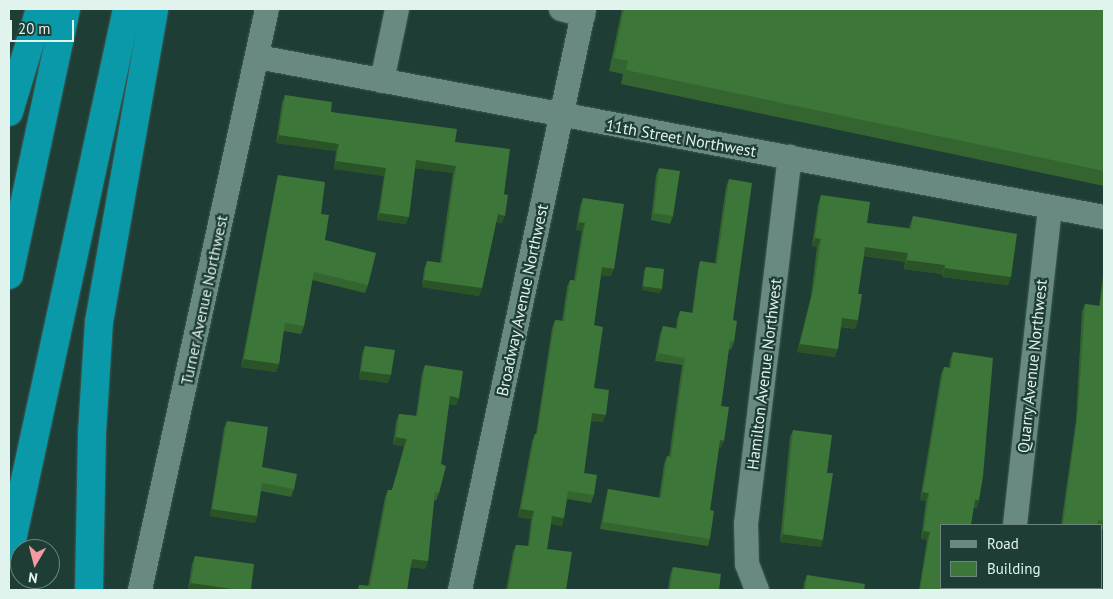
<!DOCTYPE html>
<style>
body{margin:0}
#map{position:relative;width:1113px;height:599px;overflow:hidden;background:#1e3d35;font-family:"PT Sans",sans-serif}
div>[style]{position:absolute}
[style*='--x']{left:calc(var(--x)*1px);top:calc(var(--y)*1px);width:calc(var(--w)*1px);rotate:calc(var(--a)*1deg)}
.roads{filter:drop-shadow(0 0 1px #3d5a53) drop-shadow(0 0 1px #3d5a53)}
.minor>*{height:24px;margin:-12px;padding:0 12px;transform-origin:12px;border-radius:12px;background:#688a80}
.highway>*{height:28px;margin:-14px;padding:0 14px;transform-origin:14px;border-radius:14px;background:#0999a8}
.wall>*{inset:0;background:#346530}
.shaded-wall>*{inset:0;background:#2a5327}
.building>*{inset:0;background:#3c7638}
span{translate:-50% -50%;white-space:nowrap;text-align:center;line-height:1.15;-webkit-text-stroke:4.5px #1e3d35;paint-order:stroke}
.street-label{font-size:16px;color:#e1f3ed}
.frame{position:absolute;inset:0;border:10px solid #e1f3ed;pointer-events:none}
.legend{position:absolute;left:940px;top:524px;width:162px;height:65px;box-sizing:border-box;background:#1e3d35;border:1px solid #6c867f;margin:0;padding:6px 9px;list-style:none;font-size:15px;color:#e1f3ed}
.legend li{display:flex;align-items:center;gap:10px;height:25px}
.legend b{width:25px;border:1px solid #6c867f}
.north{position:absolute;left:10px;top:539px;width:50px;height:50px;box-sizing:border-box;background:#1e3d35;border:1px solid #6c867f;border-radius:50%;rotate:188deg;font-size:14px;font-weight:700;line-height:20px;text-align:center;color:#e1f3ed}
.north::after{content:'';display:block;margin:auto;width:18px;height:22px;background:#f49aa3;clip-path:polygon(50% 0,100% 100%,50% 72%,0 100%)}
.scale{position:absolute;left:10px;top:20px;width:64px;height:22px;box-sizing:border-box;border:2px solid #e1f3ed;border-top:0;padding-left:6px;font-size:15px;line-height:18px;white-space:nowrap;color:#e1f3ed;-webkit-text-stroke:4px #1e3d35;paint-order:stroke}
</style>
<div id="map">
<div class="roads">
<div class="minor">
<div style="--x:561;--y:9;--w:23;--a:15"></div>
<div style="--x:258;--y:57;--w:861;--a:10.71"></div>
<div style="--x:382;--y:81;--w:74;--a:-78.2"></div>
<div style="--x:1015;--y:525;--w:320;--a:-83.7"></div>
<div style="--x:140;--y:590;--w:595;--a:-77.67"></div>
<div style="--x:460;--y:590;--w:594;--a:-77.95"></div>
<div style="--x:757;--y:590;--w:28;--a:-111"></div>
<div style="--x:747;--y:564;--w:40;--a:-91.4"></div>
<div style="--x:746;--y:524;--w:370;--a:-83.2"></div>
<div style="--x:1008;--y:590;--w:2;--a:-90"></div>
</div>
<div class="highway">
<div style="--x:9;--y:112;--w:108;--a:-73.2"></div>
<div style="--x:9;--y:275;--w:272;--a:-77.9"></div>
<div style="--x:9;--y:554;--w:558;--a:-77.78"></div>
<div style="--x:89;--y:590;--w:157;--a:-88.9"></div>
<div style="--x:92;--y:433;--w:111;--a:-86.4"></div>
<div style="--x:99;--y:322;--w:318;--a:-80"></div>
</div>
</div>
<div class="wall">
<div style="clip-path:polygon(622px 9px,1104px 9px,1104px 186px,621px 84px,623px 74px,609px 71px)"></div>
<div style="clip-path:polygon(285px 95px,331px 112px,455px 142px,504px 194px,502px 223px,496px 222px,482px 288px,479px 296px,422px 287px,424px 269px,427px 261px,440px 263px,453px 173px,415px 168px,406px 224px,377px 220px,384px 176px,334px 169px,336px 151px,276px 143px,282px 103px)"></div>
<div style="clip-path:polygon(659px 168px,673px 216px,670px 224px,651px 220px,656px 175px)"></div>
<div style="clip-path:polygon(278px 175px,321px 214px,325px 240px,368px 285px,365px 293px,312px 280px,304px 326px,301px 334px,283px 331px,279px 364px,276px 372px,241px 367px,276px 183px)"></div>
<div style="clip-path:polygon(729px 179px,734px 342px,731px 350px,729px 349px,721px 406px,721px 448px,719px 448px,710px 510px,710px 539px,708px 546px,600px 529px,606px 497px,608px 489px,659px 498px,664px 464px,667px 456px,669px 457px,682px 365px,655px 361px,660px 334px,663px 326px,676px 328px,677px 319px,680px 311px,692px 313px,698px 269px,700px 261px,715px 263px,726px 187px)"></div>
<div style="clip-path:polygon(821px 195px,867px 223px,909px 228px,913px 216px,1011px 277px,1008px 285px,942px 277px,942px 274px,904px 269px,905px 262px,864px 256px,858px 294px,858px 320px,855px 329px,841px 327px,835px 357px,797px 352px,811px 296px,817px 247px,812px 246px,818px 204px)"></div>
<div style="clip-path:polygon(583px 198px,611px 276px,601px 275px,594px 325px,594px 388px,603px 422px,591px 421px,584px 473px,594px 495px,591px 503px,567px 499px,562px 526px,551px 524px,547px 549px,566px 590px,506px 590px,513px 552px,516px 545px,528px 546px,531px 519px,518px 517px,532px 441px,535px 434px,536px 434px,552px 328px,555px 320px,562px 321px,567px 287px,570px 280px,574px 280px,582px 231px,576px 230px,580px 206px)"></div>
<div style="clip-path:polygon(646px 267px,660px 293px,642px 290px,644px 271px)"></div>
<div style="clip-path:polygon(1104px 267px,1104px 529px,1102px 529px,1102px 525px,1061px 525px,1076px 420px,1082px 311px,1085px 304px,1099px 306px)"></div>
<div style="clip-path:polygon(365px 346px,388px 383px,359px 379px,362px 354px)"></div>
<div style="clip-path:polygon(953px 352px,979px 500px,977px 508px,974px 508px,942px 525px,965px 590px,919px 590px,927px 540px,921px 539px,926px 501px,920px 500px,941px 374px,944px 367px,949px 368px,950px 360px)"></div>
<div style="clip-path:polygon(425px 365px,459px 398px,456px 405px,449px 404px,441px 464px,439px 493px,436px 501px,434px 500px,428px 561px,425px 569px,410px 567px,407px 590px,357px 590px,359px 585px,368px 586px,385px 497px,388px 490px,392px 490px,404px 446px,393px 445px,396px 422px,399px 414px,416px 416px,422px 373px)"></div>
<div style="clip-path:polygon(227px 421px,262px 467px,294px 489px,291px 497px,261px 491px,257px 516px,255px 523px,210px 516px,224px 428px)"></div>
<div style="clip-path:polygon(793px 430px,827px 473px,821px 547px,780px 542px,790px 437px)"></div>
<div style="clip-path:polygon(195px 556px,251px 590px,188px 590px,192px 564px)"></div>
<div style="clip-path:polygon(673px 567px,719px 590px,668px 590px,670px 575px)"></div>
<div style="clip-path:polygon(807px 575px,864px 590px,803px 590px,804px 583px)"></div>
</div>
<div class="shaded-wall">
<div style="clip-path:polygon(279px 135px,339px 144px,336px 151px,276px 143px)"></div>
<div style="clip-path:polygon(416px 160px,456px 166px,453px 173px,414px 168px)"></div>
<div style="clip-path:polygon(336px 161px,386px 168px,384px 176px,334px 169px)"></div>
<div style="clip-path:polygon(380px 213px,409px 217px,406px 224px,377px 220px)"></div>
<div style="clip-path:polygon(498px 214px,505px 216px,502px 223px,495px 222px)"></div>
<div style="clip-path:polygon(579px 222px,585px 223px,582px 231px,576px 230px)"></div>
<div style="clip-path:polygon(815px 238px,821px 239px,817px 247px,812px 246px)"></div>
<div style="clip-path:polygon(865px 247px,908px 253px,905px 262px,862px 255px)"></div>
<div style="clip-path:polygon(907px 260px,945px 265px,942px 274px,904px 269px)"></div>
<div style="clip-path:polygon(602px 267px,614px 269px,611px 276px,599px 275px)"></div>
<div style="clip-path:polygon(945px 268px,1011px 277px,1008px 285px,942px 277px)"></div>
<div style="clip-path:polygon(424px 280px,482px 288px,479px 296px,422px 287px)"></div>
<div style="clip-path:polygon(643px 286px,662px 289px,660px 293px,642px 290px)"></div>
<div style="clip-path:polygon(842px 318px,858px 320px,855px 329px,839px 326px)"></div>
<div style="clip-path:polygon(800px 344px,838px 349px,835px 357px,797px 352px)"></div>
<div style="clip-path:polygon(244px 359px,279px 364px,276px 372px,241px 367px)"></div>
<div style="clip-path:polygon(361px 371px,391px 375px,388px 383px,359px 379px)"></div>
<div style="clip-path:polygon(450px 396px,459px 398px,456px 405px,447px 404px)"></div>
<div style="clip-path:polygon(592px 413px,606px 415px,603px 422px,589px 420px)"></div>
<div style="clip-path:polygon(396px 437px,407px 439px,404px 446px,393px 445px)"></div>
<div style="clip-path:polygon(720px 440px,724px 441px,721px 448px,717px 448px)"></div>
<div style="clip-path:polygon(923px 492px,929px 493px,926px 501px,920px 500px)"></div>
<div style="clip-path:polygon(975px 500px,979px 500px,977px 508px,972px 507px)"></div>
<div style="clip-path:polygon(212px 509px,257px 516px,255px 523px,210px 516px)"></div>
<div style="clip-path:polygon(521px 509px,534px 511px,531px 519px,518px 517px)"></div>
<div style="clip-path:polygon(552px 516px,564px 518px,562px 526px,549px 524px)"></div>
<div style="clip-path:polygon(924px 531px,930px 532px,927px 540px,921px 539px)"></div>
<div style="clip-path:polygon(783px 534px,823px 540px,821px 547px,780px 542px)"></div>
<div style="clip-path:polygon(412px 559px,428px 561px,425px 569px,409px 567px)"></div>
<div style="clip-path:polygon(191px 583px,240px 590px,188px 590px)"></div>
<div style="clip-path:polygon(1067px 588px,1097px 588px,1096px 590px,1085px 590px)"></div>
</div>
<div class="building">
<div style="clip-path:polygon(624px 9px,1104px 9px,1104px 171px,626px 70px,628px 61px,614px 58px)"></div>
<div style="clip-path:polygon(285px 95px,332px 102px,331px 112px,457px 129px,455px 142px,510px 149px,504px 194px,508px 195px,505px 216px,498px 214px,482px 288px,424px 280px,427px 261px,442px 263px,456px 166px,416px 160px,409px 217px,380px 213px,386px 168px,336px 161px,339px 144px,279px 135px)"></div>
<div style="clip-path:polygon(659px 168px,680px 171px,673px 216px,654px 213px)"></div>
<div style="clip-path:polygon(278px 175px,325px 182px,321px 214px,329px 215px,325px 240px,376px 253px,368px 285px,314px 272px,304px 326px,285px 323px,279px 364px,244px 359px)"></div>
<div style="clip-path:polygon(729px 179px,752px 183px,733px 320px,737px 321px,734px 342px,730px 341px,721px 406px,729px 407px,724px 441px,720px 440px,710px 510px,714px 511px,710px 539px,603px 522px,608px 489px,661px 498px,667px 456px,671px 457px,685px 358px,658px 353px,663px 326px,677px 329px,680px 311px,693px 313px,700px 261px,717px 264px)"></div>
<div style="clip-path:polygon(821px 195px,870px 202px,867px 223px,911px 229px,913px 216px,1017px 234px,1011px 277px,945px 268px,945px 265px,907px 260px,908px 253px,865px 247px,858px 294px,862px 294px,858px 320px,842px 318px,838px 349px,800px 344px,814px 287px,821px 239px,815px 238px)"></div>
<div style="clip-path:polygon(583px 198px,624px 204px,614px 269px,602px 267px,594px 325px,603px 327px,594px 388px,609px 390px,606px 415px,592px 413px,584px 473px,597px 475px,594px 495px,568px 491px,564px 518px,552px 516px,547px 549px,572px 552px,566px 590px,508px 590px,516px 545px,529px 546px,534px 511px,521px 509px,535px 434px,537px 434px,555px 320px,564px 321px,570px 280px,576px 281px,585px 223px,579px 222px)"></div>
<div style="clip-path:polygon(646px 267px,664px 269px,662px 289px,643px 286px)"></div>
<div style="clip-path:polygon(1104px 279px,1104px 521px,1098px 520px,1097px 525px,1063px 525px,1078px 412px,1085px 304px,1100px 306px)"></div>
<div style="clip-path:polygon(365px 346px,395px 350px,391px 375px,361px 371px)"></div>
<div style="clip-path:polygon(953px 352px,993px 358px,983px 476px,979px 500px,975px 500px,971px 525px,942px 525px,942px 588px,965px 588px,965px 590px,920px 590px,930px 532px,924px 531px,929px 493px,923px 492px,944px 367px,951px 368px)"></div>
<div style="clip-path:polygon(425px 365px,463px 371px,459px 398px,450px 396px,441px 464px,446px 466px,439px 493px,435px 492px,428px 561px,412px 559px,407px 590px,359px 590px,359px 585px,370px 586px,388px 490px,392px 490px,407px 439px,396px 437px,399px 414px,417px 416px)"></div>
<div style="clip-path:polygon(227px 421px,268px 427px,262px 467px,297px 474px,294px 489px,262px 483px,257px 516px,212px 509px)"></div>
<div style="clip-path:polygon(793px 430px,832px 435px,827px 473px,833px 473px,823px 540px,783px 534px)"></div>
<div style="clip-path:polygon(195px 556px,254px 564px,251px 590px,240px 590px,191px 583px)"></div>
<div style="clip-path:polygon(673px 567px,721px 574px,719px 590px,677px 590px,670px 589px)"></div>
<div style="clip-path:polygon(807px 575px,865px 584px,864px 590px,805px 590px)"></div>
</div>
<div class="street-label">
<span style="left:681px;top:138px;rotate:10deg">11th Street Northwest</span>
<span style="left:204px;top:300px;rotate:-78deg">Turner Avenue Northwest</span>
<span style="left:522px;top:300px;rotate:-78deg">Broadway Avenue Northwest</span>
<span style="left:1032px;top:366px;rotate:-84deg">Quarry Avenue Northwest</span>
<span style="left:764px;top:374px;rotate:-83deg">Hamilton Avenue Northwest</span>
</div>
<div class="frame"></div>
<ul class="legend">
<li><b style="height:6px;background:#688a80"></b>Road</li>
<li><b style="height:14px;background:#3c7638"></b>Building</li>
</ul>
<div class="north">N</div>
<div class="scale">20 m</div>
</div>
